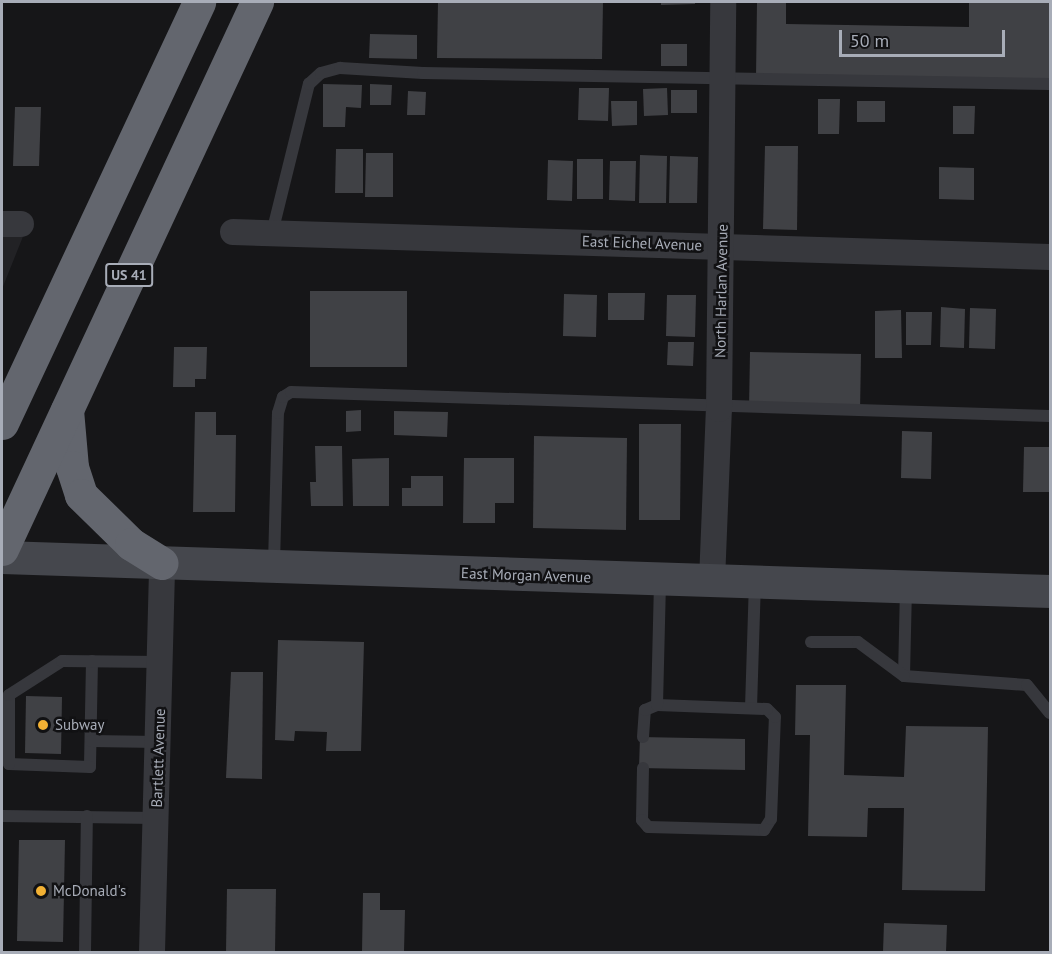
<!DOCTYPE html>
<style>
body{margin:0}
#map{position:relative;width:1052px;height:954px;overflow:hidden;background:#161618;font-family:"PT Sans",sans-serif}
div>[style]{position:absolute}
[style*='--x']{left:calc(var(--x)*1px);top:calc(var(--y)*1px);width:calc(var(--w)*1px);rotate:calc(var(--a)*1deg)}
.built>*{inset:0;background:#222225}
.building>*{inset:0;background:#404145}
.lane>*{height:12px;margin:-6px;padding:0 6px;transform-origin:6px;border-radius:6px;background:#37383d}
.street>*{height:26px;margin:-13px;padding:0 13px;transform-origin:13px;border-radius:13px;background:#37383d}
.secondary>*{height:33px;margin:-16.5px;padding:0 16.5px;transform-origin:16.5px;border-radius:16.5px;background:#45474d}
.highway>*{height:33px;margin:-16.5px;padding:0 16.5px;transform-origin:16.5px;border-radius:16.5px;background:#63666e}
.dots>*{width:16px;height:16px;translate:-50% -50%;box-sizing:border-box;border:3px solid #111113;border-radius:50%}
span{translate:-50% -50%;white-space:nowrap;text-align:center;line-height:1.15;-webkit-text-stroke:5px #111113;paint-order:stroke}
.shield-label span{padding:2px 4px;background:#111113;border:2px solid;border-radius:4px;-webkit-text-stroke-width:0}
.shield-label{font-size:14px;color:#a8adb8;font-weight:700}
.street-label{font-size:15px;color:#a8adb8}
.poi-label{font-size:15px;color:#a8adb8}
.left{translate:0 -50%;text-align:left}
.frame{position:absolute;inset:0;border:3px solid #a8adb8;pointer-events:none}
.scale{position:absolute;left:839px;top:30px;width:166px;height:27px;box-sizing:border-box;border:3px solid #a8adb8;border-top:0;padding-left:8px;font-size:18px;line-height:21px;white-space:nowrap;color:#a8adb8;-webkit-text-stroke:4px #111113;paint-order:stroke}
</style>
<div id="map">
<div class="built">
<div style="clip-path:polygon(2px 234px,24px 234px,2px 289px)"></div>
</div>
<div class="building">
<div style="clip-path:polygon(438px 2px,603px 2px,602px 59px,437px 58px)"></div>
<div style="clip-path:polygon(661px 2px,695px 2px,695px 4px,661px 5px)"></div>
<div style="clip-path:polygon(757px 2px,786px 2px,786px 24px,969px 27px,969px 2px,1050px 2px,1050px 82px,756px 77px)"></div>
<div style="clip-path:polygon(370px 34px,417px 35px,417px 59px,369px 58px)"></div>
<div style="clip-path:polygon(661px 44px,687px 44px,687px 66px,661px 66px)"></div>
<div style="clip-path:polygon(323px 84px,362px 85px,361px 108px,346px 107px,345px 127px,323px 127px)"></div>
<div style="clip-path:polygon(370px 84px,392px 85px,391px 105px,370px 105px)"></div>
<div style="clip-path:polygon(579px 88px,609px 88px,608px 121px,578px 120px)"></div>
<div style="clip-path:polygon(667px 88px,668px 115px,644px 116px,643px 89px)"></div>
<div style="clip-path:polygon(671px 90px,697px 90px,697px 113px,671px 113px)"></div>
<div style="clip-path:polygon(408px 91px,426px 92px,425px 115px,407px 115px)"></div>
<div style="clip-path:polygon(818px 99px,840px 99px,839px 134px,818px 134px)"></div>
<div style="clip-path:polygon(611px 101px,637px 101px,637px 125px,612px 126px)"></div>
<div style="clip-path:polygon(857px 101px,885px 101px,885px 122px,857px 122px)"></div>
<div style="clip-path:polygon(953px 106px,975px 106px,974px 134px,953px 134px)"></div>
<div style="clip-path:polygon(15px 107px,41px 107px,39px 166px,13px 166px)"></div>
<div style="clip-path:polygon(765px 146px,798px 146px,797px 230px,763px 229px)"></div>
<div style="clip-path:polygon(336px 149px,363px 149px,363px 193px,335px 193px)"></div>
<div style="clip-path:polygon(366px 153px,393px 153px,393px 197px,365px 197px)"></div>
<div style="clip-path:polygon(640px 155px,667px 156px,666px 203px,639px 203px)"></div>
<div style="clip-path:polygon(670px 156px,698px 157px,697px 203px,669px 203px)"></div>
<div style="clip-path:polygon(577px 159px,603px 159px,603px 199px,577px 199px)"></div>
<div style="clip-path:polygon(548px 160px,573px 161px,572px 201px,547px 200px)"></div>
<div style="clip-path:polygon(610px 161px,636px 161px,635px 201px,609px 200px)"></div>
<div style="clip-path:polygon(939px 167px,974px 168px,974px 200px,939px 199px)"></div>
<div style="clip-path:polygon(310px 291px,407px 291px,407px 367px,310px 367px)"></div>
<div style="clip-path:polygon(608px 293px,645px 293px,644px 320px,608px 320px)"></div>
<div style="clip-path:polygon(564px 294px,597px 295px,596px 337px,563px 336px)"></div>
<div style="clip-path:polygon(667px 295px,696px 295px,695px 337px,666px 336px)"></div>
<div style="clip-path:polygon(941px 307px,965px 309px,964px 348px,940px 347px)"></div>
<div style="clip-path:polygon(970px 308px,996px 309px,995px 349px,969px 348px)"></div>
<div style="clip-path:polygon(901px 310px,902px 358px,875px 358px,875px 311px)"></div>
<div style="clip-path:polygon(906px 312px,932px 312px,931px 345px,906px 345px)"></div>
<div style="clip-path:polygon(668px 342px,694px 342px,693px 366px,667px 365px)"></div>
<div style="clip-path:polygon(174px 347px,207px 347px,206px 379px,195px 379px,195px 387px,173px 387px)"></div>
<div style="clip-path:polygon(750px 352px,861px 354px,860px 411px,749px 409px)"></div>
<div style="clip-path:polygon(361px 410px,361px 431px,346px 432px,346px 411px)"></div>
<div style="clip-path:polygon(394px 411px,448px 412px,447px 437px,394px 435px)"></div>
<div style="clip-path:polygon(195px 412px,216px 412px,216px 435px,236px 435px,235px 512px,193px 512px)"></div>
<div style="clip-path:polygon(639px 424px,681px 424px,680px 520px,639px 520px)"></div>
<div style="clip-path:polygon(902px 431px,932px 432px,931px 479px,901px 478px)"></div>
<div style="clip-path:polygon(534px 436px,627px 438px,626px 530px,533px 528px)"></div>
<div style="clip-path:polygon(315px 446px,342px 446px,343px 506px,311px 506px,310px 482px,316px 482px)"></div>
<div style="clip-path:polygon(1024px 447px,1050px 447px,1050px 492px,1023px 492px)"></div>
<div style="clip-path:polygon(389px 458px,389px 506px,353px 506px,352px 459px)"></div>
<div style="clip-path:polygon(464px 458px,514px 458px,514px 503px,495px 503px,495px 523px,463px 523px)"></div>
<div style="clip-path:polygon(411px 476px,443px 476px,443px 506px,402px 506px,402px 488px,411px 488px)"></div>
<div style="clip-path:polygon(278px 640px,364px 642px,361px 751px,326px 751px,327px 732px,295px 731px,294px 741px,275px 740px)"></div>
<div style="clip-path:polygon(231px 672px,263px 672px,262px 779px,226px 778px)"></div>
<div style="clip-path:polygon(796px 685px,846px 685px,844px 775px,904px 777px,906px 726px,988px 727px,985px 891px,902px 890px,904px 808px,868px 808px,867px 837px,808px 836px,810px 735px,795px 735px)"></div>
<div style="clip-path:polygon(26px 696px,62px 697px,61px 754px,25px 753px)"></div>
<div style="clip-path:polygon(640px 737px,745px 739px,745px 770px,639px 768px)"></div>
<div style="clip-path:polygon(19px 840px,65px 840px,63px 942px,17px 941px)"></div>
<div style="clip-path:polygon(227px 889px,276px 889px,275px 952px,226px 952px)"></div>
<div style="clip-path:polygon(363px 893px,380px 893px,380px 910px,405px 910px,404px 952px,362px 952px)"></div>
<div style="clip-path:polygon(884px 923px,947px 925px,946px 952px,883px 952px)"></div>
</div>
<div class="lane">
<div style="--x:272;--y:233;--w:154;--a:-76.1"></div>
<div style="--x:309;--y:84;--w:16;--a:-43"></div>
<div style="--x:321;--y:73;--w:20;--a:-15"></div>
<div style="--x:340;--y:68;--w:83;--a:3.4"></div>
<div style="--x:423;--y:73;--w:627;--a:1.01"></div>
<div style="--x:274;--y:564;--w:151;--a:-88.5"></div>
<div style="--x:278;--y:413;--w:17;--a:-73"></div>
<div style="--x:283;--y:397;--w:9;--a:-32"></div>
<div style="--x:291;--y:392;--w:759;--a:1.81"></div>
<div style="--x:906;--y:588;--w:88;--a:91.3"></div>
<div style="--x:904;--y:676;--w:123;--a:4.2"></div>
<div style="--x:1027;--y:685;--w:36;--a:51"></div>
<div style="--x:811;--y:642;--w:47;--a:0"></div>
<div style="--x:858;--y:642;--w:57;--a:36.5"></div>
<div style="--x:92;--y:661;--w:106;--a:91.1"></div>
<div style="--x:90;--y:767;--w:81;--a:-177.9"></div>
<div style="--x:9;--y:764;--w:69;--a:-90"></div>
<div style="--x:9;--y:695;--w:63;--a:-32.7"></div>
<div style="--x:62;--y:661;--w:98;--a:0.6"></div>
<div style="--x:751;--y:708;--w:125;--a:-88.2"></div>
<div style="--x:643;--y:737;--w:27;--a:-86"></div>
<div style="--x:645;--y:710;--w:13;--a:-23"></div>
<div style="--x:91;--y:741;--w:67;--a:0.9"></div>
<div style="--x:643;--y:768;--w:52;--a:91.1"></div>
<div style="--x:642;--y:820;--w:9;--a:49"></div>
<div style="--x:648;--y:827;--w:116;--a:1.5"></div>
<div style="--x:764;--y:830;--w:13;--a:-58"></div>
<div style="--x:771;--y:819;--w:102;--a:-87.8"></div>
<div style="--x:775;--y:717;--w:11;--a:-135"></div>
<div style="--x:767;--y:709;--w:110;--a:-177.9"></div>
<div style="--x:657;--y:705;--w:125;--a:-88.6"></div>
<div style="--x:2;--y:816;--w:154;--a:0.7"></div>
<div style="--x:85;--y:952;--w:136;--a:-89.2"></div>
</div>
<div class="street">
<div style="--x:2;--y:224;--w:19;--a:0"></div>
<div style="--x:233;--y:232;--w:817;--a:1.75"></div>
<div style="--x:712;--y:581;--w:172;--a:-87.7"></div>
<div style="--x:719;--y:409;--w:407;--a:-89.4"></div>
<div style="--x:152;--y:952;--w:389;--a:-88.5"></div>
</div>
<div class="secondary">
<div style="--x:2;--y:557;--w:1049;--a:1.86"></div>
</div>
<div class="highway">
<div style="--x:67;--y:410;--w:57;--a:85"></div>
<div style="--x:72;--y:467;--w:29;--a:72"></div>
<div style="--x:81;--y:495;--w:70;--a:44.4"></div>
<div style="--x:131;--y:544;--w:36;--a:32"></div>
<div style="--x:2;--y:423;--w:465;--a:-64.9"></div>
<div style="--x:2;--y:549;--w:604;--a:-65.01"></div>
</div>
<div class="dots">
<div style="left:43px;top:725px;background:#f2b134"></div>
<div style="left:41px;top:891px;background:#f2b134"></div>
</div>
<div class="shield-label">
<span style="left:129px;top:275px">US 41</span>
</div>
<div class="street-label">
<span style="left:642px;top:243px;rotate:2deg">East Eichel Avenue</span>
<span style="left:721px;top:291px;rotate:-89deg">North Harlan Avenue</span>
<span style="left:526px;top:575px;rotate:2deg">East Morgan Avenue</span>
<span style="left:158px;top:758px;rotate:-88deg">Bartlett Avenue</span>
</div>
<div class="poi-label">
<span class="left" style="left:55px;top:725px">Subway</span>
<span class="left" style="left:53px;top:891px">McDonald's</span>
</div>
<div class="frame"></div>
<div class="scale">50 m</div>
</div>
